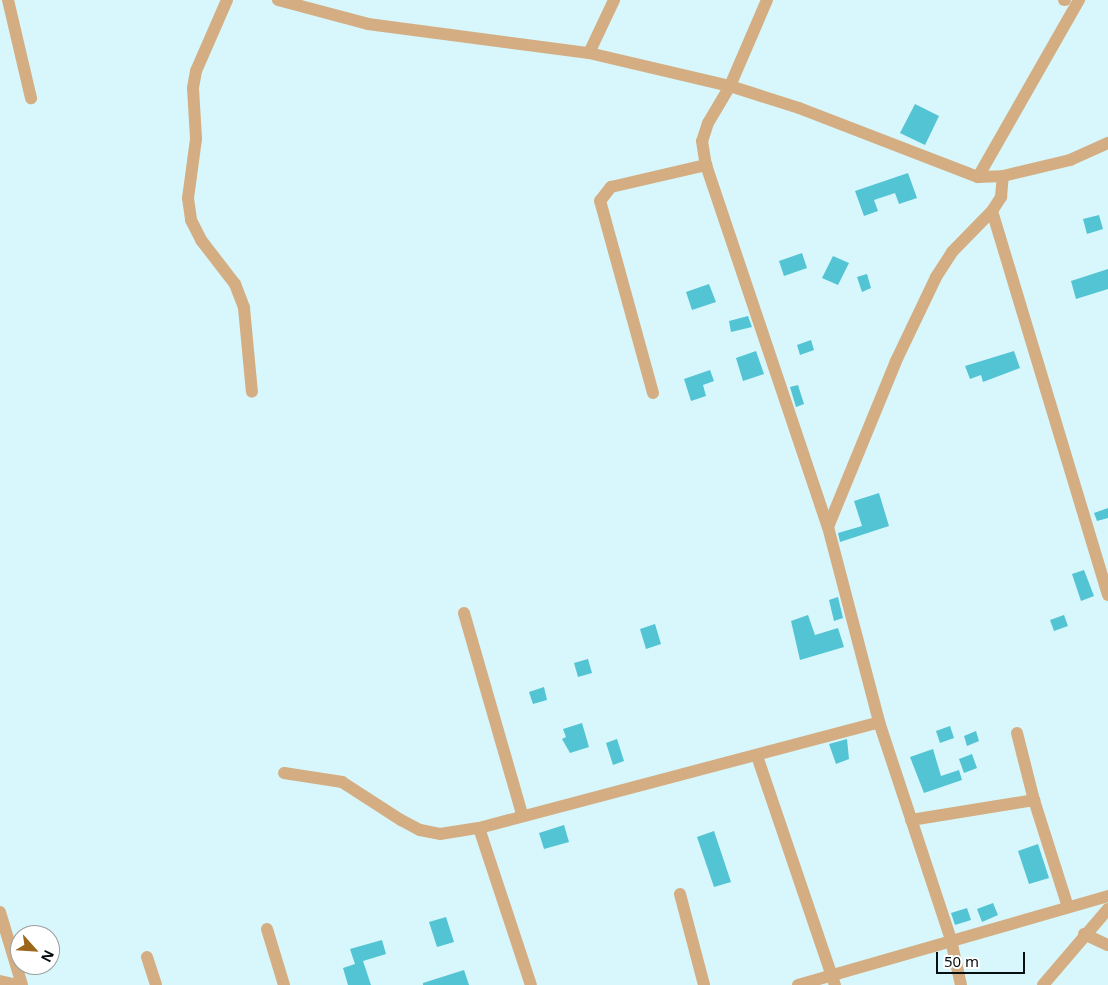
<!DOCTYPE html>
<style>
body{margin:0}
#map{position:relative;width:1108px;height:985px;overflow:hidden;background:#d7f7fc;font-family:"Noto Sans",sans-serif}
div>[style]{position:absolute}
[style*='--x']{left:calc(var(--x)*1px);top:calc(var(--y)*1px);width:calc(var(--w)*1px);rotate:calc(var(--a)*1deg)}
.building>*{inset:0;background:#53c4d3}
.minor>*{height:12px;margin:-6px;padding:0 6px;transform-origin:6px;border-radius:6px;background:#d4ae82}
span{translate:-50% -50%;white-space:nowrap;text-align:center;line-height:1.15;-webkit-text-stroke:4px #fff;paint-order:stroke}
.north{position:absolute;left:10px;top:925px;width:50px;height:50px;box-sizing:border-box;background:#fff;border:1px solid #9b9fa0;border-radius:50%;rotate:116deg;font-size:14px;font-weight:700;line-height:20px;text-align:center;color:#050f11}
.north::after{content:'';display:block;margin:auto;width:18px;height:22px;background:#9b671d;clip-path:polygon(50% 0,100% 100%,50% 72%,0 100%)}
.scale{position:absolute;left:936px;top:952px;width:89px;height:22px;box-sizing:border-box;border:2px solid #050f11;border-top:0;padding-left:6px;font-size:15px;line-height:18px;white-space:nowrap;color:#050f11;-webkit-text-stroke:4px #fff;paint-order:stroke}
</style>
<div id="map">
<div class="building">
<div style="clip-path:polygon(915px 104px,939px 116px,925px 145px,900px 133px)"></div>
<div style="clip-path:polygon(908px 173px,917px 198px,899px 204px,895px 193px,874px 200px,878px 211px,864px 216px,855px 191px)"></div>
<div style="clip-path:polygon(1099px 215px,1103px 229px,1087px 234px,1083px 219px)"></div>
<div style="clip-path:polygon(802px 253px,807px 268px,784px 276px,779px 261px)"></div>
<div style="clip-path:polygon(833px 256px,849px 263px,838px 285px,822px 278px)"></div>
<div style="clip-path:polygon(1108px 269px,1108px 289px,1076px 299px,1071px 281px)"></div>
<div style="clip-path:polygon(867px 274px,871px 288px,862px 292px,857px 277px)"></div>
<div style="clip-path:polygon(709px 284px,716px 302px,692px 310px,686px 292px)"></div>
<div style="clip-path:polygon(748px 316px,752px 327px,731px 332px,729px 321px)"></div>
<div style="clip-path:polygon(811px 340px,814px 350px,800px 355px,797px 345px)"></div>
<div style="clip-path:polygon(756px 351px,764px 374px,743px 381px,736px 358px)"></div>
<div style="clip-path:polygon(1014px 351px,1020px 368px,983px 382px,981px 375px,970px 379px,965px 366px)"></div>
<div style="clip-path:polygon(710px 370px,714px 381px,703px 385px,706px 396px,691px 401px,684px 379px)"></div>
<div style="clip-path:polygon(798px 385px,804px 404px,796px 407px,790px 387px)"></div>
<div style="clip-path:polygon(879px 493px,889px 526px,840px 542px,838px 533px,862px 526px,854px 501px)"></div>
<div style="clip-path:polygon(1108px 508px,1108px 518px,1097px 521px,1094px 513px)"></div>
<div style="clip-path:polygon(1084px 570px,1094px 596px,1081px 601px,1072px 574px)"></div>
<div style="clip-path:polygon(838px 597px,843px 618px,834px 621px,829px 600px)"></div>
<div style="clip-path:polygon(808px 615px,815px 635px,838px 628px,844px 647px,800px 660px,791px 621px)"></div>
<div style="clip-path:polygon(1064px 615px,1068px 626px,1054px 631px,1050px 620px)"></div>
<div style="clip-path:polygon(655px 624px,661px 644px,646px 649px,640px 629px)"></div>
<div style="clip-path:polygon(588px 659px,592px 673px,578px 677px,574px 663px)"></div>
<div style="clip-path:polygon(544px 687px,547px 700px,533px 704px,529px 692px)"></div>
<div style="clip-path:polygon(582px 723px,589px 747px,570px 753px,562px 739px,566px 737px,563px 729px)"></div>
<div style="clip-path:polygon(950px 726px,954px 738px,940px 743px,936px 731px)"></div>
<div style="clip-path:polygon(976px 731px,979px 741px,967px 746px,964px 736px)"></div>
<div style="clip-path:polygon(617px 739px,624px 761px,613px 765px,606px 743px)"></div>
<div style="clip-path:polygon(847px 739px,849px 759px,836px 764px,829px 744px)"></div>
<div style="clip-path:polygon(933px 749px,941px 776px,959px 770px,962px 780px,924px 793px,910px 757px)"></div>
<div style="clip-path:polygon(972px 754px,977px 768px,964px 773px,959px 759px)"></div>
<div style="clip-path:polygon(564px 825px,569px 842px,544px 849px,539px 833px)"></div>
<div style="clip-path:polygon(714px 831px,731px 882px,714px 887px,697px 837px)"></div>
<div style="clip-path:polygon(1038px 844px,1049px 878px,1029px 884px,1018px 851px)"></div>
<div style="clip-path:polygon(993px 903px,998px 915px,982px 922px,977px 909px)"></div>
<div style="clip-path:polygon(967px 908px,971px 920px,955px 925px,951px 913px)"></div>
<div style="clip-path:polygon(446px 917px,454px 942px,437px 947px,429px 922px)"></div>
<div style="clip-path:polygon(382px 940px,386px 954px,363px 961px,371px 985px,348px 985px,343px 968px,355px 964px,350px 949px)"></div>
<div style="clip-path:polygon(464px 970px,469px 985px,423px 985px,423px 983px)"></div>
</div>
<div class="minor">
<div style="--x:8;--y:0;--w:101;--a:76.8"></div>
<div style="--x:227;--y:0;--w:77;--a:113.6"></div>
<div style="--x:196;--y:71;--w:17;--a:100"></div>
<div style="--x:193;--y:88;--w:51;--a:86.6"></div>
<div style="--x:196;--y:139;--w:60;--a:97.7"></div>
<div style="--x:188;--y:198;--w:22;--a:82"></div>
<div style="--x:191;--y:220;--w:22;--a:63"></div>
<div style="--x:201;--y:240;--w:56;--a:52.3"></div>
<div style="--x:235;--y:284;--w:26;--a:69"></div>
<div style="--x:244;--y:308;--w:84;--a:84.6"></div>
<div style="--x:278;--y:0;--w:93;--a:14.9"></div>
<div style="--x:368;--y:24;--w:223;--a:7.5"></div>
<div style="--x:589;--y:53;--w:145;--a:13.2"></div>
<div style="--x:730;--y:86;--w:72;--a:17.7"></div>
<div style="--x:799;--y:108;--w:192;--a:21.1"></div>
<div style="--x:978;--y:177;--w:25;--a:-2"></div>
<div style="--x:1003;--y:176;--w:69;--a:-13.4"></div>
<div style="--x:1070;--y:160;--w:42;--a:-24.1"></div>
<div style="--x:767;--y:0;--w:94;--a:113.3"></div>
<div style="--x:730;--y:86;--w:43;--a:120.7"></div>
<div style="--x:708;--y:123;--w:19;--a:108"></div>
<div style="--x:702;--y:141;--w:24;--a:81"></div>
<div style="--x:706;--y:165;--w:382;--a:71.4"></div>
<div style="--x:828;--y:527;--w:202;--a:75.3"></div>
<div style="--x:879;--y:722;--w:230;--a:71.7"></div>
<div style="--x:951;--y:940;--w:46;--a:77.5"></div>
<div style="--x:1064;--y:0;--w:1;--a:0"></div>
<div style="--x:589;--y:53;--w:59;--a:-64.7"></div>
<div style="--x:978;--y:177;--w:204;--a:-60.3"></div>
<div style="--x:992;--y:211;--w:401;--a:73.2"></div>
<div style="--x:653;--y:393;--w:199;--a:-105.4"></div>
<div style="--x:600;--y:201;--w:18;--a:-52"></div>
<div style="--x:611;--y:187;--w:98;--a:-13"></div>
<div style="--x:828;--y:527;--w:179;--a:-67.7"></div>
<div style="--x:896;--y:361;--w:93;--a:-64.5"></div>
<div style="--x:936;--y:277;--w:30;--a:-57"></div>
<div style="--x:952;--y:252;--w:57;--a:-45.7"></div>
<div style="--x:992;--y:211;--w:17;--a:-57"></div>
<div style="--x:1001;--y:197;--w:21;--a:-85"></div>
<div style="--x:464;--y:613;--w:209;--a:73.9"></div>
<div style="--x:1017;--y:733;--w:69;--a:75.8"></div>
<div style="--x:1034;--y:800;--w:112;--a:72.4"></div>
<div style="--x:757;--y:756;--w:242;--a:71.2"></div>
<div style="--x:284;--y:773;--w:59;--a:8.8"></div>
<div style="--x:342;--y:782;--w:70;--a:32.8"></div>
<div style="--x:401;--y:820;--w:21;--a:28"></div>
<div style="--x:420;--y:830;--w:20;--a:11"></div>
<div style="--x:440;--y:834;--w:39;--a:-9"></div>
<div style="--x:479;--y:828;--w:414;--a:-14.8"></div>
<div style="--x:911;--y:820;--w:125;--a:-9.2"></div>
<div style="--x:479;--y:828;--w:165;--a:71.7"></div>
<div style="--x:680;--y:894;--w:94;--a:75.2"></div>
<div style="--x:0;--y:912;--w:76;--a:73.2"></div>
<div style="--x:267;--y:929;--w:59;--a:73.1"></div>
<div style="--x:1084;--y:934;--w:26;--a:25"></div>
<div style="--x:147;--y:957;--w:29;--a:72"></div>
<div style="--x:0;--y:981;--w:17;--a:13"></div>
<div style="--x:798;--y:985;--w:323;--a:-16"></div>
<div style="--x:1043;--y:985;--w:100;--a:-49.5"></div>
</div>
<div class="north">N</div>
<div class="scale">50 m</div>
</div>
